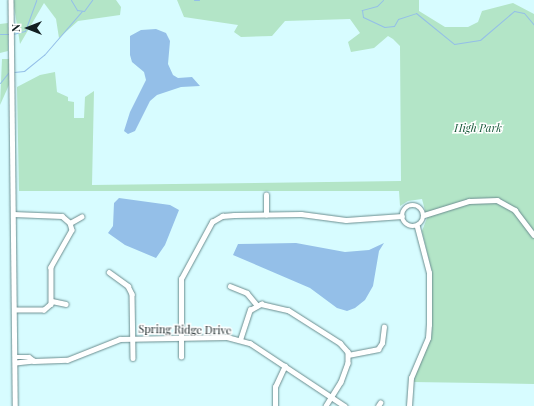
<!DOCTYPE html>
<style>
body{margin:0}
#map{position:relative;width:534px;height:406px;overflow:hidden;background:#d7fcff;font-family:"Playfair Display",serif}
div>[style]{position:absolute}
[style*='--x']{left:calc(var(--x)*1px);top:calc(var(--y)*1px);width:calc(var(--w)*1px);rotate:calc(var(--a)*1deg)}
.green>*{inset:0;background:#b3e5c7}
.water>*{inset:0;background:#94bfe8}
.stream>*{height:1px;margin:-0.5px;padding:0 0.5px;transform-origin:0.5px;border-radius:0.5px;background:#94bfe8}
.roads{filter:drop-shadow(0 0 1px #6a8d8f) drop-shadow(0 0 1px #6a8d8f)}
.minor>*{height:4.5px;margin:-2.25px;padding:0 2.25px;transform-origin:2.25px;border-radius:2.25px;background:#fff}
.minor>.ring{margin:-2.25px;padding:0;box-sizing:content-box;background:none;border:4.5px solid #fff;border-radius:50%}
span{translate:-50% -50%;white-space:nowrap;text-align:center;line-height:1.15;-webkit-text-stroke:3px #fff;paint-order:stroke}
.park-label{font-size:11px;color:#195a3b;font-style:italic}
.street-label{font-size:11px;color:#121f21}
.north{position:absolute;left:8px;top:8px;width:40px;height:40px;-webkit-text-stroke:3px #fff;paint-order:stroke;rotate:270deg;font-size:11px;font-weight:700;line-height:16px;text-align:center;color:#121f21}
.north::after{content:'';display:block;margin:auto;width:14px;height:18px;background:#121f21;clip-path:polygon(50% 0,100% 100%,50% 72%,0 100%)}
</style>
<div id="map">
<div class="green">
<div style="clip-path:polygon(13px 0,116px 0,121px 7px,120px 15px,78px 21px,59px 38px,56px 19px,44px 3px,20px 44px)"></div>
<div style="clip-path:polygon(177px 0,419px 0,419px 11px,445px 27px,468px 27px,478px 22px,482px 11px,513px 3px,534px 14px,534px 384px,413px 382px,432px 330px,432px 272px,422px 231px,427px 218px,422px 199px,408px 201px,400px 206px,399px 191px,19px 191px,17px 87px,40px 75px,55px 72px,57px 92px,68px 97px,68px 101px,74px 102px,74px 118px,84px 118px,85px 97px,94px 91px,92px 185px,401px 181px,400px 46px,393px 39px,388px 36px,374px 48px,351px 52px,348px 42px,360px 33px,350px 19px,285px 21px,272px 36px,241px 37px,234px 32px,238px 25px,184px 17px)"></div>
<div style="clip-path:polygon(8px 23px,8px 51px,0 53px,0 24px)"></div>
<div style="clip-path:polygon(2px 59px,9px 59px,9px 85px,0 105px)"></div>
</div>
<div class="water">
<div style="clip-path:polygon(141px 30px,156px 29px,166px 33px,170px 41px,168px 64px,173px 75px,178px 78px,192px 77px,200px 86px,181px 87px,157px 95px,150px 101px,135px 131px,128px 134px,124px 131px,130px 112px,146px 80px,144px 72px,132px 62px,130px 55px,130px 36px)"></div>
<div style="clip-path:polygon(119px 198px,170px 205px,179px 210px,165px 245px,156px 258px,125px 245px,108px 233px,113px 226px,114px 203px)"></div>
<div style="clip-path:polygon(296px 243px,345px 252px,369px 250px,384px 243px,379px 251px,373px 286px,365px 300px,355px 308px,347px 311px,337px 308px,310px 288px,233px 255px,238px 244px)"></div>
</div>
<div class="stream">
<div style="--x:71;--y:0;--w:12;--a:59"></div>
<div style="--x:77;--y:10;--w:7;--a:8"></div>
<div style="--x:84;--y:11;--w:14;--a:-54"></div>
<div style="--x:194;--y:0;--w:5;--a:0"></div>
<div style="--x:383;--y:0;--w:8;--a:135"></div>
<div style="--x:377;--y:6;--w:16;--a:165"></div>
<div style="--x:362;--y:10;--w:7;--a:82"></div>
<div style="--x:363;--y:17;--w:23;--a:25"></div>
<div style="--x:384;--y:27;--w:10;--a:-6"></div>
<div style="--x:394;--y:26;--w:8;--a:-60"></div>
<div style="--x:398;--y:19;--w:19;--a:-18"></div>
<div style="--x:416;--y:13;--w:49;--a:39.2"></div>
<div style="--x:454;--y:44;--w:26;--a:-9"></div>
<div style="--x:480;--y:40;--w:45;--a:-40.5"></div>
<div style="--x:514;--y:11;--w:10;--a:11"></div>
<div style="--x:524;--y:13;--w:16;--a:50"></div>
<div style="--x:0;--y:34;--w:9;--a:0"></div>
<div style="--x:13;--y:34;--w:12;--a:-14"></div>
<div style="--x:25;--y:31;--w:33;--a:-70"></div>
<div style="--x:14;--y:72;--w:10;--a:-6"></div>
<div style="--x:24;--y:71;--w:26;--a:-39"></div>
<div style="--x:44;--y:55;--w:58;--a:-49.2"></div>
<div style="--x:0;--y:83;--w:13;--a:-51"></div>
</div>
<div class="roads">
<div class="minor">
<div style="--x:11;--y:0;--w:406;--a:89.4"></div>
<div class="ring" style="left:402px;top:205px;width:17.5px;height:17.5px"></div>
<div style="--x:13;--y:214;--w:49;--a:2.3"></div>
<div style="--x:62;--y:216;--w:11;--a:41"></div>
<div style="--x:70;--y:223;--w:7;--a:74"></div>
<div style="--x:72;--y:230;--w:43;--a:119.6"></div>
<div style="--x:51;--y:267;--w:37;--a:90"></div>
<div style="--x:51;--y:304;--w:9;--a:139"></div>
<div style="--x:44;--y:310;--w:29;--a:180"></div>
<div style="--x:266;--y:215;--w:20;--a:-90"></div>
<div style="--x:424;--y:215;--w:47;--a:-17.3"></div>
<div style="--x:469;--y:201;--w:28;--a:-2"></div>
<div style="--x:497;--y:200;--w:21;--a:29"></div>
<div style="--x:515;--y:210;--w:31;--a:53"></div>
<div style="--x:70;--y:223;--w:13;--a:-29"></div>
<div style="--x:109;--y:272;--w:24;--a:36"></div>
<div style="--x:128;--y:286;--w:9;--a:63"></div>
<div style="--x:132;--y:294;--w:64;--a:89.1"></div>
<div style="--x:230;--y:286;--w:18;--a:22"></div>
<div style="--x:247;--y:293;--w:16;--a:50"></div>
<div style="--x:52;--y:301;--w:14;--a:12"></div>
<div style="--x:240;--y:340;--w:32;--a:-72"></div>
<div style="--x:250;--y:310;--w:13;--a:-29"></div>
<div style="--x:261;--y:304;--w:28;--a:13"></div>
<div style="--x:288;--y:310;--w:62;--a:32.4"></div>
<div style="--x:340;--y:343;--w:12;--a:48"></div>
<div style="--x:348;--y:352;--w:11;--a:90"></div>
<div style="--x:348;--y:363;--w:20;--a:110"></div>
<div style="--x:341;--y:382;--w:28;--a:122"></div>
<div style="--x:348;--y:355;--w:31;--a:-11"></div>
<div style="--x:378;--y:349;--w:7;--a:-56"></div>
<div style="--x:382;--y:343;--w:16;--a:-83"></div>
<div style="--x:16;--y:357;--w:13;--a:0"></div>
<div style="--x:29;--y:357;--w:6;--a:39"></div>
<div style="--x:34;--y:361;--w:18;--a:174"></div>
<div style="--x:181;--y:357;--w:78;--a:-90"></div>
<div style="--x:181;--y:279;--w:65;--a:-61.5"></div>
<div style="--x:212;--y:222;--w:12;--a:-31"></div>
<div style="--x:222;--y:216;--w:12;--a:-5"></div>
<div style="--x:234;--y:215;--w:67;--a:-0.9"></div>
<div style="--x:301;--y:214;--w:45;--a:7.6"></div>
<div style="--x:346;--y:220;--w:56;--a:-4.1"></div>
<div style="--x:34;--y:361;--w:33;--a:-2"></div>
<div style="--x:67;--y:360;--w:57;--a:-21.6"></div>
<div style="--x:120;--y:339;--w:107;--a:-1.1"></div>
<div style="--x:227;--y:337;--w:24;--a:15"></div>
<div style="--x:250;--y:343;--w:114;--a:33.6"></div>
<div style="--x:275;--y:406;--w:19;--a:-90"></div>
<div style="--x:275;--y:387;--w:23;--a:-65"></div>
<div style="--x:378;--y:406;--w:4;--a:-56"></div>
<div style="--x:409;--y:406;--w:28;--a:-86"></div>
<div style="--x:411;--y:378;--w:43;--a:-67"></div>
<div style="--x:428;--y:338;--w:13;--a:-86"></div>
<div style="--x:429;--y:325;--w:52;--a:-90"></div>
<div style="--x:429;--y:273;--w:48;--a:-104.6"></div>
</div>
</div>
<div class="park-label">
<span style="left:478px;top:128px">High Park</span>
</div>
<div class="street-label">
<span style="left:185px;top:330px;rotate:1deg">Spring Ridge Drive</span>
</div>
<div class="north">N</div>
</div>
